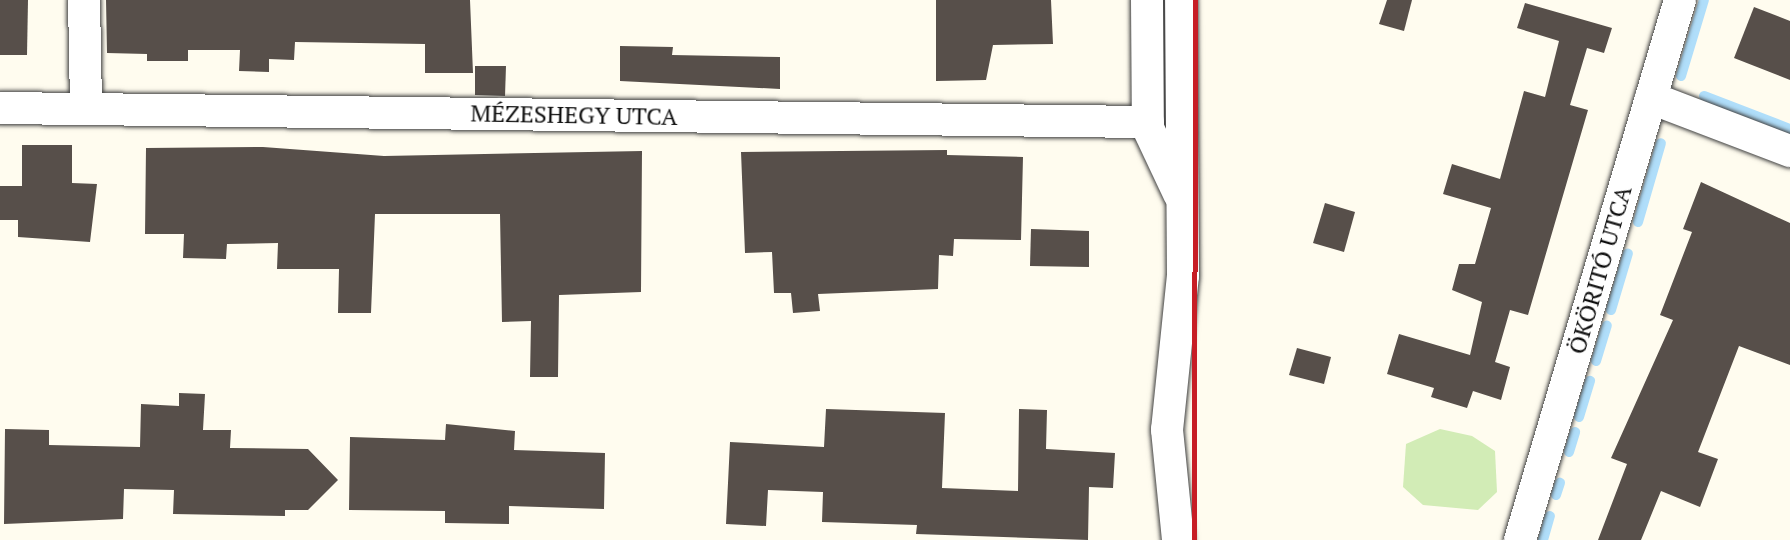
<!DOCTYPE html>
<meta charset="utf-8">
<style>
body{margin:0}
#map{position:relative;width:1790px;height:540px;overflow:hidden;background:#fffcef;font-family:"PT Serif",serif}
div>[style]{position:absolute}
[style*='--x']{left:calc(var(--x)*1px);top:calc(var(--y)*1px);width:calc(var(--w)*1px);rotate:calc(var(--a)*1deg)}
.green>*{inset:0;background:#d2ecb6}
.stream>*{height:10px;margin:-5px;padding:0 5px;transform-origin:5px;border-radius:5px;background:#b0defa}
.building>*{inset:0;background:#574f4a}
.roads{filter:drop-shadow(0 0 2px #414141) drop-shadow(0 0 2px #414141)}
.minor>*{height:32px;margin:-16px;padding:0 16px;transform-origin:16px;border-radius:16px;background:#fff}
.rail>*{height:5px;margin:-2.5px;padding:0 2.5px;transform-origin:2.5px;border-radius:2.5px;background:#c71d25}
span{translate:-50% -50%;white-space:nowrap;text-align:center;line-height:1.15;-webkit-text-stroke:7px #fff;paint-order:stroke}
.street-label{font-size:24px;color:#0e0e0e}
</style>
<div id="map">
<div class="green">
<div style="clip-path:polygon(1440px 429px,1472px 436px,1495px 451px,1497px 492px,1478px 510px,1423px 505px,1403px 487px,1406px 444px)"></div>
</div>
<div class="stream">
<div style="--x:1681;--y:76;--w:79;--a:-73.2"></div>
<div style="--x:1704;--y:96;--w:92;--a:21"></div>
<div style="--x:1638;--y:222;--w:82;--a:-73.8"></div>
<div style="--x:1611;--y:310;--w:59;--a:-73.4"></div>
<div style="--x:1596;--y:361;--w:37;--a:-73"></div>
<div style="--x:1579;--y:417;--w:38;--a:-73"></div>
<div style="--x:1569;--y:452;--w:21;--a:-73"></div>
<div style="--x:1556;--y:495;--w:13;--a:-72"></div>
<div style="--x:1543;--y:540;--w:25;--a:-74"></div>
</div>
<div class="building">
<div style="clip-path:polygon(0 0,28px 0,27px 55px,0 55px)"></div>
<div style="clip-path:polygon(106px 0,470px 0,473px 73px,425px 73px,425px 44px,295px 42px,294px 60px,269px 59px,269px 72px,239px 71px,240px 50px,188px 50px,188px 61px,147px 61px,147px 54px,107px 53px)"></div>
<div style="clip-path:polygon(936px 0,1051px 0,1053px 44px,993px 45px,986px 80px,936px 81px)"></div>
<div style="clip-path:polygon(1387px 0,1412px 0,1404px 31px,1379px 24px)"></div>
<div style="clip-path:polygon(1525px 3px,1612px 28px,1604px 53px,1587px 48px,1570px 105px,1588px 110px,1528px 315px,1510px 310px,1495px 362px,1510px 367px,1501px 400px,1473px 391px,1467px 408px,1431px 397px,1434px 388px,1387px 374px,1399px 334px,1470px 355px,1482px 302px,1452px 290px,1459px 264px,1475px 264px,1491px 208px,1443px 194px,1452px 164px,1500px 179px,1524px 91px,1545px 97px,1559px 41px,1517px 28px)"></div>
<div style="clip-path:polygon(1754px 7px,1790px 21px,1790px 80px,1734px 58px)"></div>
<div style="clip-path:polygon(620px 46px,673px 47px,672px 55px,780px 57px,780px 89px,620px 81px)"></div>
<div style="clip-path:polygon(475px 66px,506px 66px,505px 96px,475px 95px)"></div>
<div style="clip-path:polygon(22px 145px,72px 145px,72px 183px,97px 184px,90px 242px,18px 237px,18px 220px,0 220px,0 186px,22px 186px)"></div>
<div style="clip-path:polygon(263px 147px,384px 156px,642px 151px,641px 292px,559px 295px,558px 377px,530px 377px,531px 321px,502px 322px,500px 214px,375px 214px,371px 313px,338px 313px,339px 269px,277px 269px,278px 243px,227px 244px,226px 259px,183px 258px,184px 234px,145px 234px,146px 148px)"></div>
<div style="clip-path:polygon(947px 150px,947px 155px,1023px 157px,1021px 240px,954px 239px,953px 256px,939px 255px,938px 289px,818px 294px,820px 311px,793px 313px,791px 293px,774px 293px,772px 252px,745px 253px,741px 152px)"></div>
<div style="clip-path:polygon(1701px 182px,1790px 223px,1790px 365px,1739px 346px,1698px 452px,1718px 459px,1700px 507px,1661px 491px,1641px 540px,1598px 540px,1627px 464px,1611px 458px,1673px 320px,1660px 315px,1692px 232px,1683px 229px)"></div>
<div style="clip-path:polygon(1325px 203px,1355px 212px,1344px 252px,1313px 243px)"></div>
<div style="clip-path:polygon(1031px 229px,1089px 231px,1089px 267px,1030px 266px)"></div>
<div style="clip-path:polygon(1297px 348px,1331px 357px,1324px 384px,1289px 375px)"></div>
<div style="clip-path:polygon(179px 393px,205px 394px,203px 430px,231px 430px,230px 448px,308px 449px,338px 480px,308px 510px,285px 510px,285px 516px,173px 514px,174px 490px,124px 489px,123px 519px,4px 524px,5px 429px,49px 430px,49px 445px,140px 447px,141px 404px,179px 406px)"></div>
<div style="clip-path:polygon(826px 409px,945px 413px,942px 488px,1018px 491px,1019px 409px,1047px 410px,1046px 449px,1115px 453px,1113px 488px,1089px 487px,1088px 540px,916px 534px,917px 525px,822px 522px,823px 492px,768px 490px,766px 526px,726px 524px,730px 442px,824px 447px)"></div>
<div style="clip-path:polygon(446px 424px,515px 431px,514px 450px,605px 453px,604px 509px,509px 506px,509px 524px,445px 523px,445px 511px,349px 510px,350px 437px,445px 440px)"></div>
</div>
<div class="roads">
<div class="minor">
<div style="--x:84;--y:0;--w:109;--a:88.9"></div>
<div style="--x:1147;--y:0;--w:128;--a:89.6"></div>
<div style="--x:1148;--y:128;--w:73;--a:64.8"></div>
<div style="--x:1651;--y:98;--w:149;--a:20.9"></div>
<div style="--x:0;--y:108;--w:1148;--a:0.7"></div>
<div style="--x:1178;--y:540;--w:111;--a:-95.7"></div>
<div style="--x:1167;--y:430;--w:155;--a:-84.1"></div>
<div style="--x:1183;--y:276;--w:276;--a:-90.4"></div>
<div style="--x:1520;--y:540;--w:563;--a:-73.5"></div>
</div>
</div>
<div class="rail">
<div style="--x:1194;--y:540;--w:540;--a:-89.89"></div>
</div>
<div class="street-label">
<span style="left:574px;top:115px;rotate:1deg">MÉZESHEGY UTCA</span>
<span style="left:1600px;top:270px;rotate:-74deg">ÖKÖRITÓ UTCA</span>
</div>
</div>
